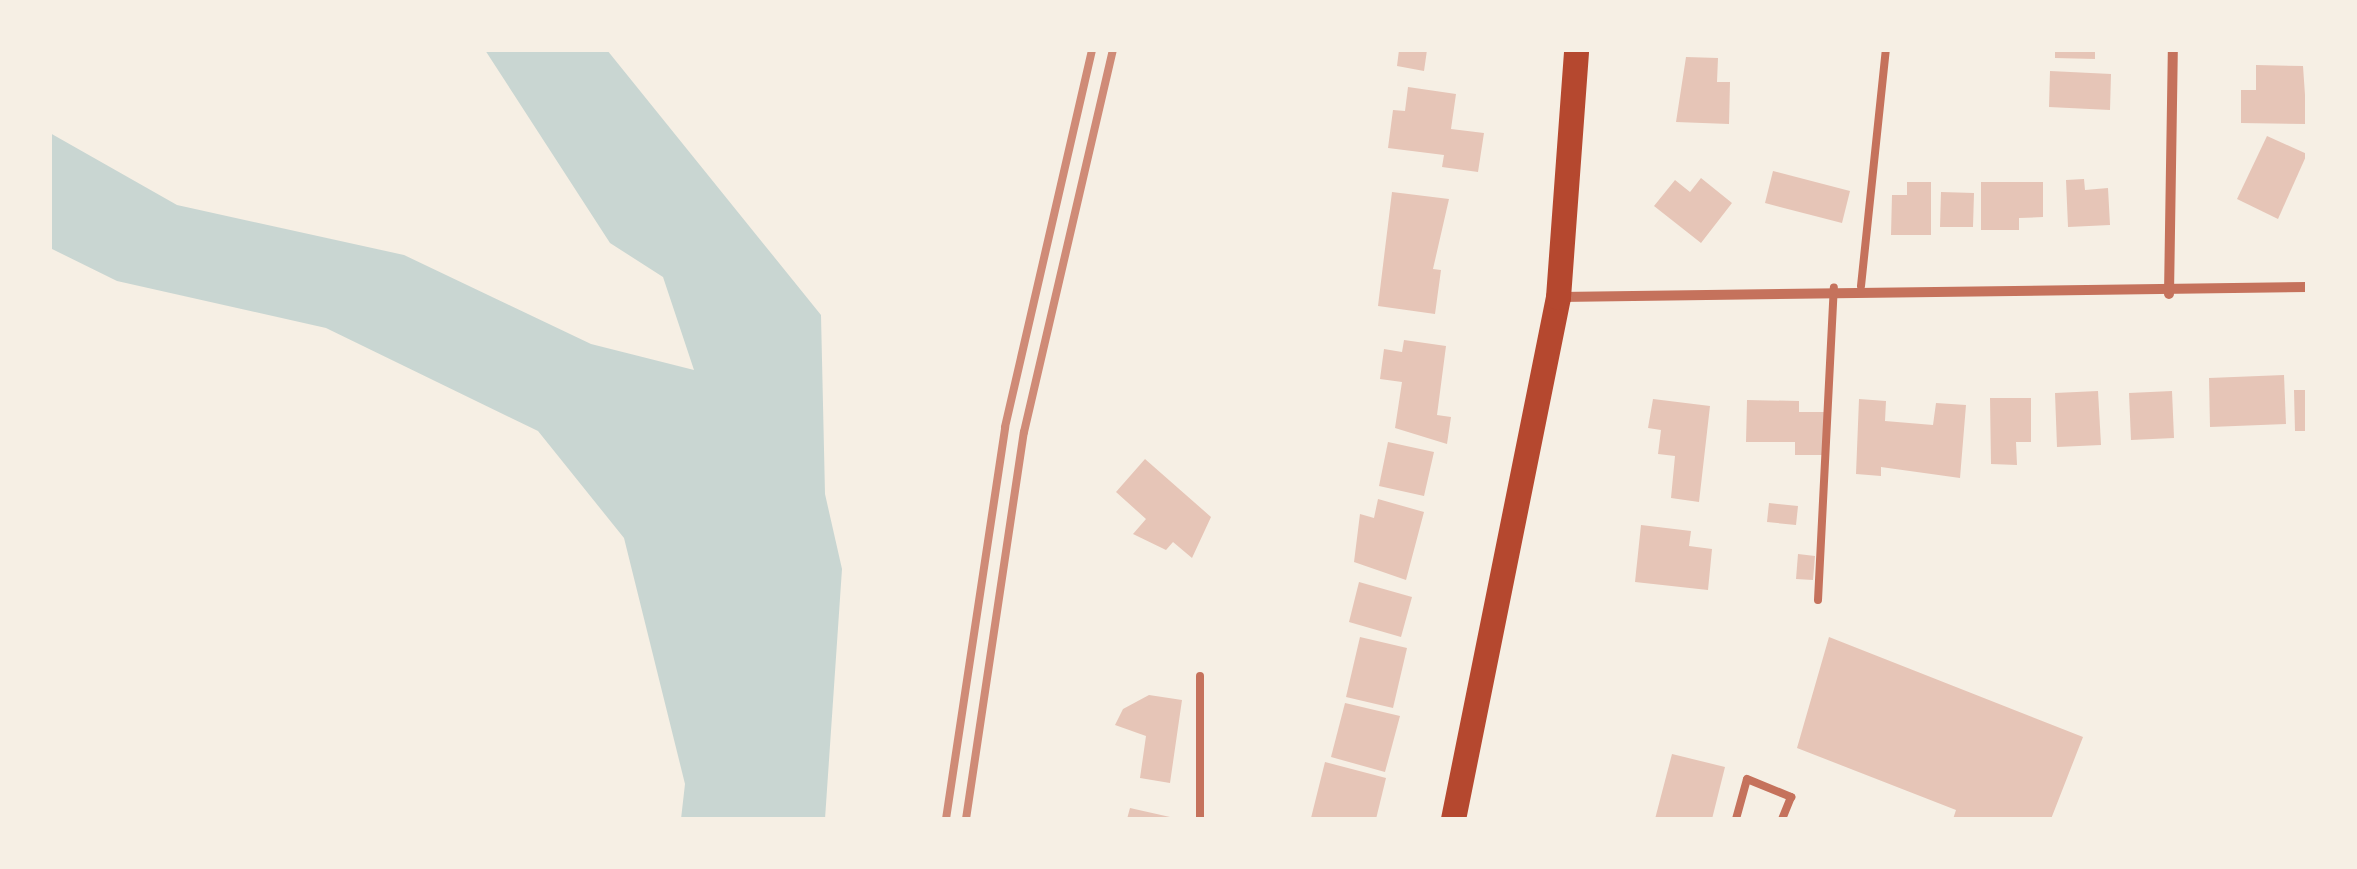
<!DOCTYPE html>
<style>
body{margin:0}
#map{position:relative;width:2357px;height:869px;overflow:hidden;background:#f6efe4;font-family:Karla,sans-serif}
div>[style]{position:absolute}
[style*='--x']{left:calc(var(--x)*1px);top:calc(var(--y)*1px);width:calc(var(--w)*1px);rotate:calc(var(--a)*1deg)}
.water>*{inset:0;background:#c9d6d2}
.building>*{inset:0;background:#e6c5b7}
.service>*{height:8px;margin:-4px;padding:0 4px;transform-origin:4px;border-radius:4px;background:#c5725c}
.minor>*{height:10px;margin:-5px;padding:0 5px;transform-origin:5px;border-radius:5px;background:#c5725c}
.trunk>*{height:25px;margin:-12.5px;padding:0 12.5px;transform-origin:12.5px;border-radius:12.5px;background:#b5482f}
.rail>*{height:8px;margin:-4px;padding:0 4px;transform-origin:4px;border-radius:4px;background:#cf8b77}
span{translate:-50% -50%;white-space:nowrap;text-align:center;line-height:1.15;-webkit-text-stroke:9px #f6efe4;paint-order:stroke}
.frame{position:absolute;inset:0;border:52px solid #f6efe4;pointer-events:none}
</style>
<div id="map">
<div class="water">
<div style="clip-path:polygon(485px 50px,607px 50px,821px 315px,825px 494px,842px 569px,825px 819px,681px 819px,685px 784px,624px 538px,538px 431px,326px 328px,117px 281px,50px 248px,50px 133px,177px 205px,404px 255px,591px 344px,694px 370px,663px 277px,610px 243px)"></div>
</div>
<div class="building">
<div style="clip-path:polygon(1399px 50px,1427px 50px,1424px 71px,1397px 66px)"></div>
<div style="clip-path:polygon(2055px 50px,2095px 50px,2095px 59px,2055px 58px)"></div>
<div style="clip-path:polygon(1686px 57px,1718px 58px,1717px 82px,1730px 82px,1729px 124px,1676px 122px)"></div>
<div style="clip-path:polygon(2256px 65px,2303px 66px,2307px 124px,2241px 123px,2241px 90px,2256px 90px)"></div>
<div style="clip-path:polygon(2050px 71px,2111px 74px,2110px 110px,2049px 107px)"></div>
<div style="clip-path:polygon(1408px 87px,1456px 94px,1451px 129px,1484px 133px,1478px 172px,1442px 167px,1444px 155px,1388px 148px,1393px 110px,1405px 111px)"></div>
<div style="clip-path:polygon(2267px 136px,2307px 154px,2278px 219px,2237px 199px)"></div>
<div style="clip-path:polygon(1773px 171px,1850px 191px,1842px 223px,1765px 203px)"></div>
<div style="clip-path:polygon(1701px 178px,1732px 203px,1701px 243px,1654px 206px,1675px 180px,1690px 192px)"></div>
<div style="clip-path:polygon(2084px 179px,2085px 190px,2108px 188px,2110px 225px,2068px 227px,2066px 180px)"></div>
<div style="clip-path:polygon(1907px 182px,1931px 182px,1931px 235px,1891px 235px,1892px 195px,1907px 195px)"></div>
<div style="clip-path:polygon(1981px 182px,2043px 182px,2043px 217px,2019px 218px,2019px 230px,1981px 230px)"></div>
<div style="clip-path:polygon(1392px 192px,1449px 199px,1433px 269px,1441px 270px,1435px 314px,1378px 306px)"></div>
<div style="clip-path:polygon(1941px 192px,1974px 193px,1973px 227px,1940px 227px)"></div>
<div style="clip-path:polygon(1404px 340px,1446px 346px,1437px 415px,1451px 417px,1447px 444px,1395px 428px,1402px 382px,1380px 379px,1384px 349px,1402px 352px)"></div>
<div style="clip-path:polygon(2284px 375px,2286px 424px,2210px 427px,2209px 378px)"></div>
<div style="clip-path:polygon(2294px 390px,2307px 390px,2307px 431px,2295px 431px)"></div>
<div style="clip-path:polygon(2098px 391px,2101px 445px,2057px 447px,2055px 393px)"></div>
<div style="clip-path:polygon(2172px 391px,2174px 438px,2131px 440px,2129px 393px)"></div>
<div style="clip-path:polygon(1990px 398px,2031px 398px,2031px 442px,2016px 442px,2017px 465px,1991px 464px)"></div>
<div style="clip-path:polygon(1653px 399px,1710px 406px,1699px 502px,1671px 498px,1675px 456px,1658px 454px,1661px 430px,1648px 428px)"></div>
<div style="clip-path:polygon(1859px 399px,1886px 401px,1885px 421px,1933px 425px,1936px 403px,1966px 405px,1960px 478px,1881px 467px,1881px 476px,1856px 474px)"></div>
<div style="clip-path:polygon(1747px 400px,1799px 401px,1799px 412px,1824px 412px,1824px 455px,1795px 455px,1795px 442px,1746px 442px)"></div>
<div style="clip-path:polygon(1388px 442px,1434px 452px,1424px 496px,1379px 486px)"></div>
<div style="clip-path:polygon(1145px 459px,1211px 517px,1192px 558px,1173px 542px,1166px 550px,1133px 534px,1146px 519px,1116px 492px)"></div>
<div style="clip-path:polygon(1378px 499px,1424px 512px,1406px 580px,1354px 562px,1360px 514px,1374px 518px)"></div>
<div style="clip-path:polygon(1769px 503px,1798px 506px,1796px 525px,1767px 522px)"></div>
<div style="clip-path:polygon(1641px 525px,1691px 531px,1689px 546px,1712px 549px,1708px 590px,1635px 582px)"></div>
<div style="clip-path:polygon(1798px 554px,1815px 556px,1813px 580px,1796px 579px)"></div>
<div style="clip-path:polygon(1359px 582px,1412px 597px,1401px 637px,1349px 622px)"></div>
<div style="clip-path:polygon(1360px 637px,1407px 648px,1393px 708px,1346px 697px)"></div>
<div style="clip-path:polygon(1829px 637px,2083px 737px,2051px 819px,1953px 819px,1956px 810px,1797px 748px)"></div>
<div style="clip-path:polygon(1149px 695px,1182px 700px,1170px 783px,1140px 778px,1146px 736px,1115px 725px,1123px 709px)"></div>
<div style="clip-path:polygon(1345px 703px,1400px 716px,1385px 772px,1331px 757px)"></div>
<div style="clip-path:polygon(1672px 754px,1725px 767px,1712px 819px,1655px 819px)"></div>
<div style="clip-path:polygon(1325px 762px,1386px 778px,1376px 819px,1311px 818px)"></div>
<div style="clip-path:polygon(1130px 808px,1170px 817px,1170px 819px,1127px 819px)"></div>
</div>
<div class="service">
<div style="--x:1861;--y:286;--w:237;--a:-84"></div>
<div style="--x:1818;--y:600;--w:313;--a:-87.1"></div>
<div style="--x:1200;--y:819;--w:143;--a:-90"></div>
<div style="--x:1736;--y:819;--w:41;--a:-74.6"></div>
<div style="--x:1747;--y:779;--w:48;--a:22.2"></div>
<div style="--x:1791;--y:797;--w:24;--a:112"></div>
</div>
<div class="minor">
<div style="--x:2169;--y:294;--w:244;--a:-89.1"></div>
<div style="--x:1560;--y:297;--w:747;--a:-0.77"></div>
</div>
<div class="trunk">
<div style="--x:1453;--y:819;--w:532;--a:-78.63"></div>
<div style="--x:1558;--y:297;--w:248;--a:-85.8"></div>
</div>
<div class="rail">
<div style="--x:946;--y:819;--w:396;--a:-81.4"></div>
<div style="--x:1005;--y:427;--w:387;--a:-77"></div>
<div style="--x:966;--y:819;--w:391;--a:-81.5"></div>
<div style="--x:1024;--y:432;--w:392;--a:-76.9"></div>
</div>
<div class="frame"></div>
</div>
